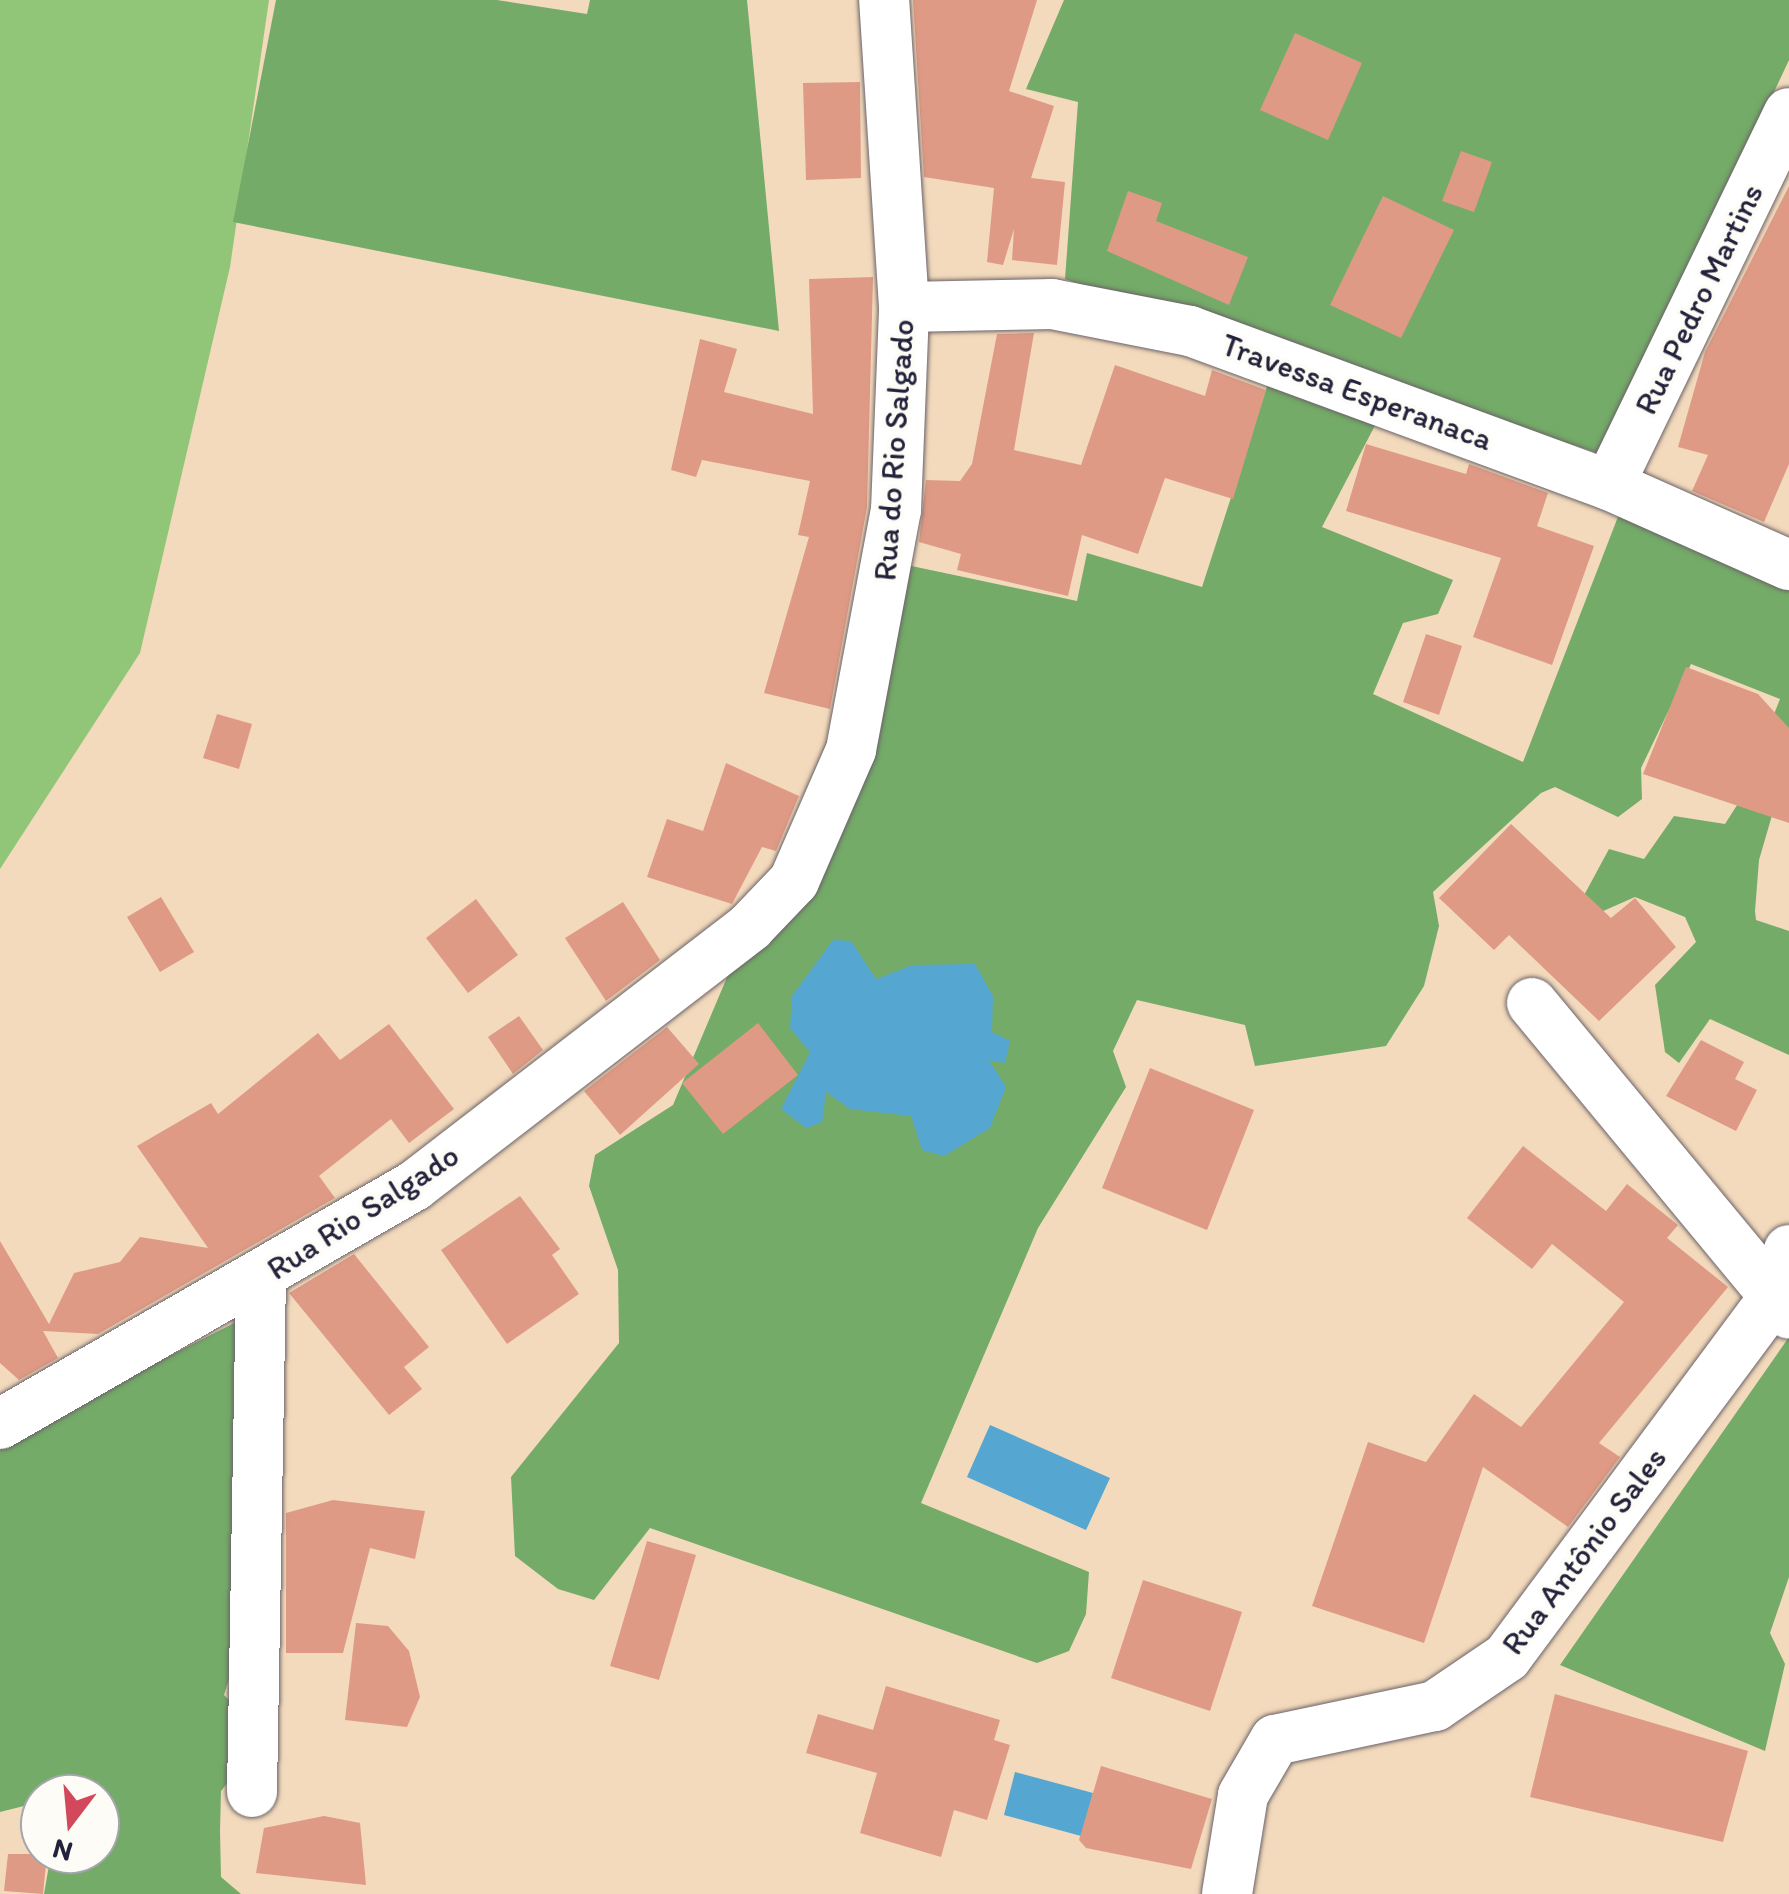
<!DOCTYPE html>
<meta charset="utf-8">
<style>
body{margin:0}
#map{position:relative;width:1789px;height:1894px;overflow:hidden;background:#f3dabc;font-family:Itim,sans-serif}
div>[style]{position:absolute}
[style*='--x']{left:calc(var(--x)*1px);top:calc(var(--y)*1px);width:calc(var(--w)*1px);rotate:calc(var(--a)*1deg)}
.green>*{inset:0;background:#91c678}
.forest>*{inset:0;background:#74ab68}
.water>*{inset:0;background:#55a6d0}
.building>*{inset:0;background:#df9a85}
.roads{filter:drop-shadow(0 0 2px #6b6268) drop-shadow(0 0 2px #6b6268)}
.minor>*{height:50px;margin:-25px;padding:0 25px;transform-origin:25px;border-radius:25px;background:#fff}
span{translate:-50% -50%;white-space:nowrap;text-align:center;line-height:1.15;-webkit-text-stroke:8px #fdfcf7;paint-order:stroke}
.street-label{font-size:32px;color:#22223b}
.north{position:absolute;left:20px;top:1774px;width:100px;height:100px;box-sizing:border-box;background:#fdfcf7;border:2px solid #a5a5ac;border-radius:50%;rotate:196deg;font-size:28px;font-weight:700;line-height:40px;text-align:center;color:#22223b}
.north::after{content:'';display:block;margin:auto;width:35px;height:45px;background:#d1495b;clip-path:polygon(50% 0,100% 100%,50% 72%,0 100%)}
</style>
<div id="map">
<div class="green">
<div style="clip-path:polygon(0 0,269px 0,230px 267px,140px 653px,0 869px)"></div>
</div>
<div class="forest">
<div style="clip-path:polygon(276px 0,497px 0,587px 14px,590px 0,747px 0,779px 331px,233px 222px)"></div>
<div style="clip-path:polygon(1064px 0,1789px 0,1789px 60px,1604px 455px,1065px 279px,1078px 102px,1026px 89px)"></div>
<div style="clip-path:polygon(1271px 374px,1381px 414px,1322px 527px,1453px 580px,1438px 614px,1403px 623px,1373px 694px,1523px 762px,1621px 509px,1789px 572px,1789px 757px,1759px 860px,1755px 911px,1756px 920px,1789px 931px,1789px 1055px,1710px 1019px,1679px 1063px,1665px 1052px,1655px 985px,1696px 942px,1685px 917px,1635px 897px,1601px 912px,1582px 899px,1609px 849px,1644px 859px,1674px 816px,1725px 824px,1739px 802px,1780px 699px,1691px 664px,1641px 768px,1642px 799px,1618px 817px,1555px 787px,1541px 793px,1433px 892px,1439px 926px,1424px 986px,1386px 1046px,1255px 1066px,1245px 1025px,1137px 1000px,1113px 1051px,1126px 1087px,1038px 1228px,921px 1503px,1089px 1572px,1086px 1614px,1069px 1651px,1037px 1663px,650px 1528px,594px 1600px,558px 1589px,515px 1556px,511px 1477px,619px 1343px,618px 1270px,589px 1186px,595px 1155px,673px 1105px,902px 564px,1077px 601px,1087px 553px,1202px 587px)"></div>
<div style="clip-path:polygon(248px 1316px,245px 1628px,224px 1695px,238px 1709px,236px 1772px,221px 1791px,220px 1831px,221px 1877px,241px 1894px,44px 1894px,51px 1854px,100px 1854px,100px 1794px,40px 1794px,40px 1802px,0 1812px,0 1442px)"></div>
<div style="clip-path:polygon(1789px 1337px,1789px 1577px,1770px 1633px,1785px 1664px,1765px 1751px,1560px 1665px)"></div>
</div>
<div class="water">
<div style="clip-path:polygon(833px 940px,851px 941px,876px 979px,913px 965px,975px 964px,993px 996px,992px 1032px,1010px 1041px,1005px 1063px,989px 1060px,1006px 1087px,990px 1128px,944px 1156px,922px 1150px,911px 1116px,850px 1109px,826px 1092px,822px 1122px,806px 1128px,781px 1109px,810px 1052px,790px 1028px,792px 996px)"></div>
<div style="clip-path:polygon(990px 1425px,1110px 1478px,1086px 1530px,967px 1477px)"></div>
<div style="clip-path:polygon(1015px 1772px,1093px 1793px,1081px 1836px,1004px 1815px)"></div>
</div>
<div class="building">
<div style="clip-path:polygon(913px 0,1037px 0,1009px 91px,1054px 106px,1031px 178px,1065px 182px,1057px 265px,1012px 260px,1014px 229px,1003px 265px,987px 262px,994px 188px,924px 177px)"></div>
<div style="clip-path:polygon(1295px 33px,1362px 63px,1328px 140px,1260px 110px)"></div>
<div style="clip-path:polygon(860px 82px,861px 178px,806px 180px,803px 83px)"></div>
<div style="clip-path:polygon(1461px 151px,1492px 162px,1474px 212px,1442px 201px)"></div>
<div style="clip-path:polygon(1789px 186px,1789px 464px,1764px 522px,1692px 491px,1708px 455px,1678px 447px,1705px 352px)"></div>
<div style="clip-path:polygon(1128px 191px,1162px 203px,1156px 221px,1248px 257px,1229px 305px,1107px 251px)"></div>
<div style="clip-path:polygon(1383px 196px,1454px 230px,1401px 338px,1330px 305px)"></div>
<div style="clip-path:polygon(873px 277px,867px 507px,830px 709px,764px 693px,809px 537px,798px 535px,810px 481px,702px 460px,696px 477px,671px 470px,700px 339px,737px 349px,724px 392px,813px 414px,809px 279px)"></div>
<div style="clip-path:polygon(1034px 333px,1014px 450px,1081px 465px,1115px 365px,1205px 396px,1212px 370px,1266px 390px,1233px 499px,1165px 478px,1138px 554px,1082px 535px,1068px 596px,957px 570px,961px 554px,919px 542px,926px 480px,960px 481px,972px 464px,997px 334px)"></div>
<div style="clip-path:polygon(1366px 444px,1466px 474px,1469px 464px,1548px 493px,1537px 526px,1594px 546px,1552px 665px,1473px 637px,1501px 558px,1346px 511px)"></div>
<div style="clip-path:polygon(1426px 634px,1462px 646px,1439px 715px,1403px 702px)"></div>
<div style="clip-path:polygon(1686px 667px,1758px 694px,1789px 728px,1789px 823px,1643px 774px)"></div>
<div style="clip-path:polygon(217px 714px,252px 724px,239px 769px,203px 758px)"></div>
<div style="clip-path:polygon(726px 763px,799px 796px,776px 851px,762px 847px,732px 904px,647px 877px,667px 819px,703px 831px)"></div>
<div style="clip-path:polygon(1511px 824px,1611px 918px,1635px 898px,1676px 947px,1599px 1021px,1509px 935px,1494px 950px,1439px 898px)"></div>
<div style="clip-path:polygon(161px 897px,194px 952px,160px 972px,127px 917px)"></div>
<div style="clip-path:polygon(476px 899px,518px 955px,468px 993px,426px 938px)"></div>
<div style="clip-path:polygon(623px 902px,660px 960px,606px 1001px,565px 938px)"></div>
<div style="clip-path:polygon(519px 1016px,543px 1050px,513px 1074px,488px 1037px)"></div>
<div style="clip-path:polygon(758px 1023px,798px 1075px,723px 1134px,682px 1083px)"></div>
<div style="clip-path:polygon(389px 1024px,454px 1109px,409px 1143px,391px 1119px,319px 1176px,335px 1198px,98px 1334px,43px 1331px,58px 1358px,19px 1380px,0 1363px,0 1241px,49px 1324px,74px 1273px,120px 1262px,140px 1237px,208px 1248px,137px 1146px,211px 1103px,218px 1114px,318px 1033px,340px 1060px)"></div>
<div style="clip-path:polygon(667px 1027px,699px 1064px,620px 1135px,584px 1091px)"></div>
<div style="clip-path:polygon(1701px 1040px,1744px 1062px,1735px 1079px,1757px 1090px,1736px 1131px,1666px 1096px)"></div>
<div style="clip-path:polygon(1150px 1068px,1254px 1110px,1207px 1230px,1102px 1188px)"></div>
<div style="clip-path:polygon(1523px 1146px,1606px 1211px,1627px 1184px,1678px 1225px,1667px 1238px,1728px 1287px,1599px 1443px,1620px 1457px,1568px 1527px,1483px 1467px,1424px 1643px,1312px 1606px,1368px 1442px,1426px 1462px,1474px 1394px,1521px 1427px,1624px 1302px,1552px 1244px,1532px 1269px,1467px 1218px)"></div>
<div style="clip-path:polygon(520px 1196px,560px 1249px,552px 1255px,579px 1294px,507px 1344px,441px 1250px)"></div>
<div style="clip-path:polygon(354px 1254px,429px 1347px,404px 1367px,422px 1389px,389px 1415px,289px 1293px)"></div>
<div style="clip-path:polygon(333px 1500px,425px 1511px,415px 1559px,370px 1548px,343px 1653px,286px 1653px,286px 1513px)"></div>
<div style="clip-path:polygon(647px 1541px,696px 1555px,659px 1680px,610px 1666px)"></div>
<div style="clip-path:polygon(1143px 1580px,1242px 1612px,1210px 1711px,1111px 1678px)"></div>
<div style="clip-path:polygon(356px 1623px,388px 1626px,409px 1651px,420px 1697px,407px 1727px,345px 1720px)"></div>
<div style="clip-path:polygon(886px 1686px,1000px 1720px,994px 1740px,1010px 1745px,987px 1820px,954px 1810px,941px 1857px,860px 1833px,877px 1773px,806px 1753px,818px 1714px,873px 1730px)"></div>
<div style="clip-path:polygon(1555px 1694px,1748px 1751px,1723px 1842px,1530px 1797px)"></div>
<div style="clip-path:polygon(1101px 1766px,1212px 1799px,1191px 1869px,1086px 1848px,1079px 1840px)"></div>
<div style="clip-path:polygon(324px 1816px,360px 1823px,366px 1885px,256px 1873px,264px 1828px)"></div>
<div style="clip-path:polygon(8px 1854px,47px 1854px,43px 1894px,4px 1891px)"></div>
</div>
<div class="roads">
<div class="minor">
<div style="--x:904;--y:307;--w:148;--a:-1.2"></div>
<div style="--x:1052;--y:304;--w:141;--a:11.1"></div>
<div style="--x:1190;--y:331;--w:446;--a:20.2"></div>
<div style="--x:1609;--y:485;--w:197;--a:24"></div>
<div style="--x:1609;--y:485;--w:413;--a:-64.2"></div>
<div style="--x:1532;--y:1003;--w:403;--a:50.4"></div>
<div style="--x:0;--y:1424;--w:478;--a:-29.9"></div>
<div style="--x:414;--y:1186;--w:424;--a:-37.6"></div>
<div style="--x:750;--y:927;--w:64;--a:-46.3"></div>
<div style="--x:794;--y:881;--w:143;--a:-66.5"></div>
<div style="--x:851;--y:750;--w:244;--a:-79.4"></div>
<div style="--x:896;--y:510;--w:203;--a:-87.7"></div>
<div style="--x:904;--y:307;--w:308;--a:-93.7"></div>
<div style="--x:252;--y:1792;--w:515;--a:-89"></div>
<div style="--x:1227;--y:1894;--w:100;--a:-80.8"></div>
<div style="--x:1243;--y:1795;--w:64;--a:-59.8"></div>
<div style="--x:1275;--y:1740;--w:164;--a:-12"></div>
<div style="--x:1435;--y:1706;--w:87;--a:-34.2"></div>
<div style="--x:1507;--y:1657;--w:450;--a:-53.4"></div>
<div style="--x:1775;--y:1296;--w:48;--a:-73.1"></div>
</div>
</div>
<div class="street-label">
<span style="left:1699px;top:299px;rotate:-64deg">Rua Pedro Martins</span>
<span style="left:1357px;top:392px;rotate:20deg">Travessa Esperanaca</span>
<span style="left:894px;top:450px;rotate:-86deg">Rua do Rio Salgado</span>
<span style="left:363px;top:1212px;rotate:-33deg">Rua Rio Salgado</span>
<span style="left:1584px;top:1551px;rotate:-53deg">Rua Antônio Sales</span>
</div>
<div class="north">N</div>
</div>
